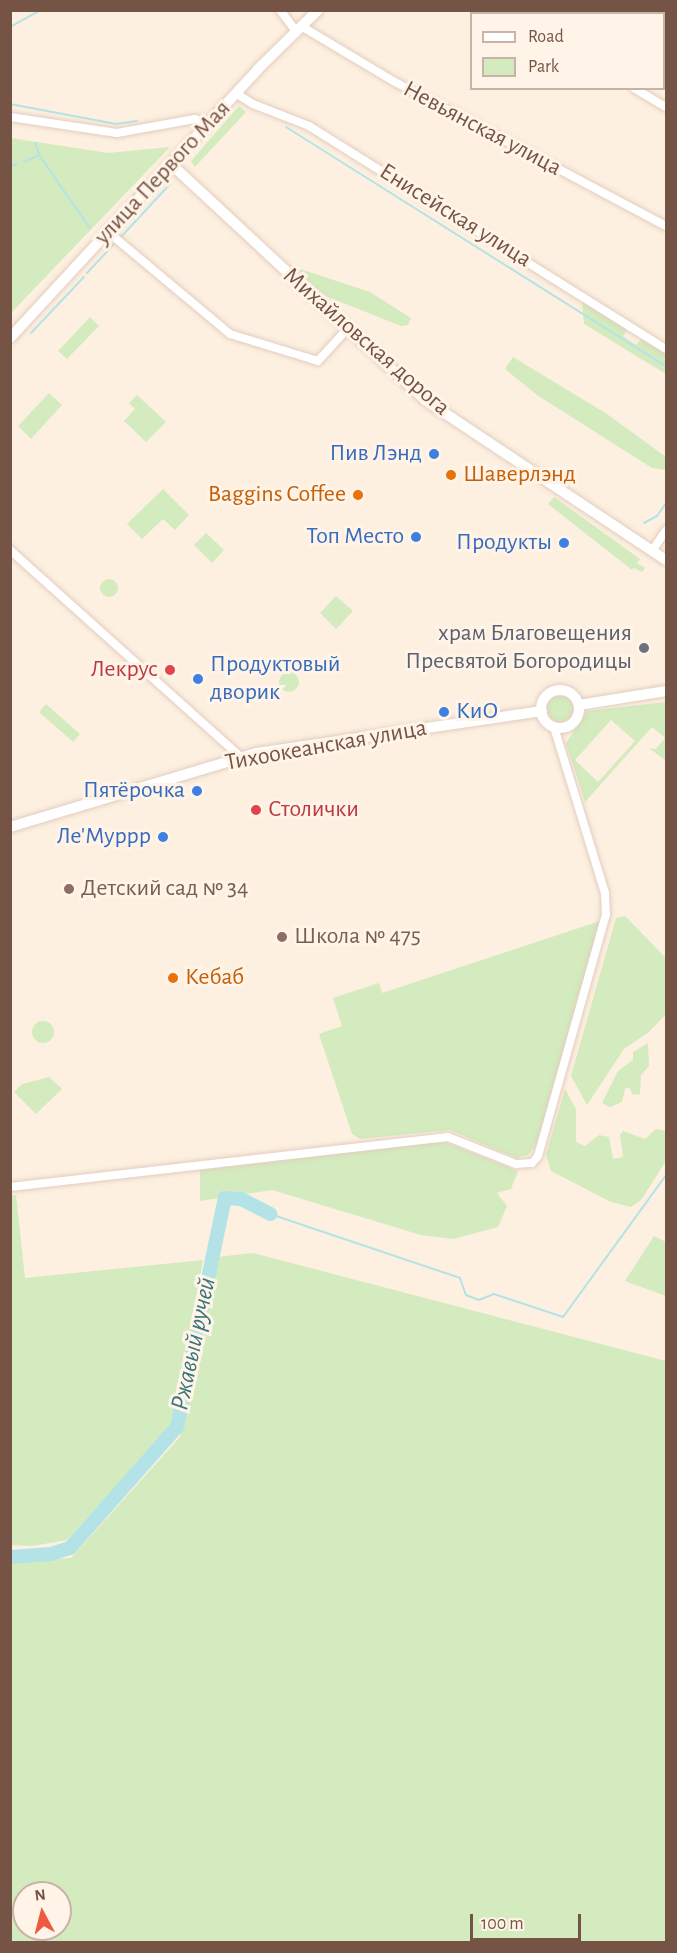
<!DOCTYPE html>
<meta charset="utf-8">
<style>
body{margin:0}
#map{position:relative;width:677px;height:1953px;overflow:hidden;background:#fdf0e0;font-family:"Alegreya Sans",sans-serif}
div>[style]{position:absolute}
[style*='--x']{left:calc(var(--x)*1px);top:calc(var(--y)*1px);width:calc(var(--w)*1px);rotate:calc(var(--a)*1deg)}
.green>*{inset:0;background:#d3ebbe}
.round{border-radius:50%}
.stream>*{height:2px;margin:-1px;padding:0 1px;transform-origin:1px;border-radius:1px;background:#b4e3e7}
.river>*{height:14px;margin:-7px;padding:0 7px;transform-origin:7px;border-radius:7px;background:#b4e3e7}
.roads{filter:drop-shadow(0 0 2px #e3cdbf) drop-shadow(0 0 2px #e3cdbf)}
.minor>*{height:8px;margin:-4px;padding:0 4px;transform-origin:4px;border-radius:4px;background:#fff}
.tertiary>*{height:10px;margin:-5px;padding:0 5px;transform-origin:5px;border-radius:5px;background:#fff}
.tertiary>.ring{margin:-5px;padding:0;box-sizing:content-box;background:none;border:10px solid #fff;border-radius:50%}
.dots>*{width:16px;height:16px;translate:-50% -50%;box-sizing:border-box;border:3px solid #fff4e7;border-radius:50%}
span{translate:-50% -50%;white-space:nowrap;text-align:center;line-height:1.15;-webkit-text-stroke:6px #fff4e7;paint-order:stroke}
.street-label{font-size:24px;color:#755446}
.shop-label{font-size:24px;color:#366cbe}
.right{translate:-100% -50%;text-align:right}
.left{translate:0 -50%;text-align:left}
.food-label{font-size:24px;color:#c56008}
.worship-label{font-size:24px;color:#5b616d}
.health-label{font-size:24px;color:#be3a42}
.education-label{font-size:24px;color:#785e54}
.water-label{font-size:26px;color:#3a757c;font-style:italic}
.frame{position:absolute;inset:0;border:12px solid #755446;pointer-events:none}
.legend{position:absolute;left:470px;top:12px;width:195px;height:78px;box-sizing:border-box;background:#fff4e7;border:2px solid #c8b4a7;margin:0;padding:8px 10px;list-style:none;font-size:18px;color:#755446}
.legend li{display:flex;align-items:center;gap:12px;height:30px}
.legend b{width:30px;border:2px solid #c8b4a7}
.north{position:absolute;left:12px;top:1881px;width:60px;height:60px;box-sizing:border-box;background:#fff4e7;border:2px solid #c8b4a7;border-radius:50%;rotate:353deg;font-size:16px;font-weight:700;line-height:24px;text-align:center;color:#755446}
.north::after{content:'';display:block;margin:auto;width:21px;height:27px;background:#ed5a3f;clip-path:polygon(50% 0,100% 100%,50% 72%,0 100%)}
.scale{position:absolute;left:470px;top:1914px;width:111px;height:27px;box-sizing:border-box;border:3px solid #755446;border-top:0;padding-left:8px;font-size:18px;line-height:21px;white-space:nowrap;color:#755446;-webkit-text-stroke:4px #fff4e7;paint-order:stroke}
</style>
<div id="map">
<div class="green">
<div style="clip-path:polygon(239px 106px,246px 112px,195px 167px,191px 161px)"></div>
<div style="clip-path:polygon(11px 138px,108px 153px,170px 147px,11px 313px)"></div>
<div style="clip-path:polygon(300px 269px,370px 292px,411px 318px,408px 325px,401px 326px,318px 293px,299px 280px)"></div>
<div style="clip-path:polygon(582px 301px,623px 327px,627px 330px,623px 336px,636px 345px,645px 335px,666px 343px,666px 374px,584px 324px)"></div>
<div style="clip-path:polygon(90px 317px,99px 326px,67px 359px,58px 351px)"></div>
<div style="clip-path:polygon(513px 357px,607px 414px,666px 457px,666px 470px,652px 468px,537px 395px,505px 369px)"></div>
<div style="clip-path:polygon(49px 393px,62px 405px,31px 439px,18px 426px)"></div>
<div style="clip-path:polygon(137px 395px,166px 422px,146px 442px,124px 421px,135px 409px,129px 403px)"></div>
<div style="clip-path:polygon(163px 489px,189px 515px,175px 530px,163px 519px,142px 539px,127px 524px)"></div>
<div style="clip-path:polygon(554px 497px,640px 559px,637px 563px,645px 568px,642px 572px,634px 568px,632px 570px,548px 504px)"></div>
<div style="clip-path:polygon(206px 533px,224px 550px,212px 563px,194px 545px)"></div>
<div class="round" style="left:100px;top:579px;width:18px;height:18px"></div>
<div style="clip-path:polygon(336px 596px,353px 611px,336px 629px,320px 613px)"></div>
<div class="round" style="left:279px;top:672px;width:20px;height:20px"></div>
<div class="round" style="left:547px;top:696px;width:26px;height:26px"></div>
<div style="clip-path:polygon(evenodd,666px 702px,666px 761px,649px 748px,656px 749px,665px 738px,652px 727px,585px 802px,566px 743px,587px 711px,666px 702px,611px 720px,635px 741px,598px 782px,575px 760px,611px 720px)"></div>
<div style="clip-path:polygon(46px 704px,80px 734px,73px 742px,39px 712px)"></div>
<div style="clip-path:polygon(625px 916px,666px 958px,666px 1014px,649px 1032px,624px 1049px,587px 1105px,571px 1076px,616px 918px)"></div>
<div style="clip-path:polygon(600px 921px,538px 1143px,528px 1155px,516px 1158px,450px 1130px,360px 1139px,352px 1134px,319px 1034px,342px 1026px,333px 998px,379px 983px,382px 993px)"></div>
<div class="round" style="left:32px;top:1021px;width:22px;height:22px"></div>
<div style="clip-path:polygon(648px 1043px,649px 1066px,641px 1075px,640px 1094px,633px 1095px,629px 1087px,625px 1089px,622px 1102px,610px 1107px,602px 1103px,618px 1071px,633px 1060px,633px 1052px)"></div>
<div style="clip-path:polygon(49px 1077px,62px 1089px,36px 1114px,14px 1092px,22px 1084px)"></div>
<div style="clip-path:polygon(565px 1089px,576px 1109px,576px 1142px,585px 1146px,599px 1135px,609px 1137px,613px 1159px,623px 1157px,620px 1135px,623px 1131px,645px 1139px,656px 1129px,666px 1131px,666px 1161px,641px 1200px,631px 1207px,611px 1202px,551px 1171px,546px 1155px)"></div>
<div style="clip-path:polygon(433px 1142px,448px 1143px,518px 1171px,511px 1189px,497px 1193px,507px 1206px,498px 1227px,453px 1239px,421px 1235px,272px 1190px,200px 1201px,200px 1170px)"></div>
<div style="clip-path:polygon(16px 1195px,25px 1278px,203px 1260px,173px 1424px,67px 1540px,32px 1546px,10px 1545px,10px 1196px)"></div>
<div style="clip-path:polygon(654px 1236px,666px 1242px,666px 1296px,625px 1281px)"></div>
<div style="clip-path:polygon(evenodd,253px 1253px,666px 1361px,666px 1942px,11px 1942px,11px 1562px,71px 1558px,180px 1437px,217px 1257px,253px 1253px,24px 1893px,60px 1893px,60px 1929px,24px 1929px,24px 1893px)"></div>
</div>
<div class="stream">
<div style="--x:10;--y:27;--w:35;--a:-29"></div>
<div style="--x:10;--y:104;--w:108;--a:10.7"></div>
<div style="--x:116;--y:124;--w:21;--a:-8"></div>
<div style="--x:286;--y:127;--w:449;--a:32.2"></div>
<div style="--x:35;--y:143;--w:12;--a:70"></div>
<div style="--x:24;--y:162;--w:17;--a:-25"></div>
<div style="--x:39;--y:155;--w:89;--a:55.1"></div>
<div style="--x:10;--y:166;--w:7;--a:-16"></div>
<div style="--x:120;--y:238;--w:74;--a:-47.2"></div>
<div style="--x:87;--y:273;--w:42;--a:-46.9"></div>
<div style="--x:31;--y:333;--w:77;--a:-46.6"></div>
<div style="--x:644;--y:523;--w:15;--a:-28"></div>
<div style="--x:657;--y:516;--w:16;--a:-55"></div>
<div style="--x:270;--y:1214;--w:200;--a:18.6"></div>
<div style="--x:460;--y:1278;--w:18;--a:71"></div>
<div style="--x:466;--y:1295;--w:14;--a:21"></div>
<div style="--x:479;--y:1300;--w:16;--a:-22"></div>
<div style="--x:494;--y:1294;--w:73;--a:18.4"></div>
<div style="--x:563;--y:1317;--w:175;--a:-54"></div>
</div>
<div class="river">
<div style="--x:10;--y:1557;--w:41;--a:-4.2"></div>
<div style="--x:51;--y:1554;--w:20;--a:-18"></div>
<div style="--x:70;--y:1548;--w:162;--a:-48.5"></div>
<div style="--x:177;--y:1427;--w:234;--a:-78.2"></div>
<div style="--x:225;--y:1198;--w:16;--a:4"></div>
<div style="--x:241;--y:1199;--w:33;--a:27"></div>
</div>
<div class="roads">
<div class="minor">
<div style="--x:280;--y:10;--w:26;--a:53"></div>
<div style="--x:488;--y:10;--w:7;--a:34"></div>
<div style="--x:621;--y:10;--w:6;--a:39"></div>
<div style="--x:301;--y:26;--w:109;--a:30.8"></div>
<div style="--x:395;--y:82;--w:307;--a:28"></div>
<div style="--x:664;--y:34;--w:2;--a:27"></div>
<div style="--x:634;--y:88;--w:37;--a:31"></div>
<div style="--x:237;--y:94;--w:19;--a:32"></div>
<div style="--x:253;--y:104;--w:60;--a:21.4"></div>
<div style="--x:309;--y:126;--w:421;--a:32"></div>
<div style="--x:10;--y:117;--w:108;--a:8.5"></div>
<div style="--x:117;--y:133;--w:79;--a:-10.2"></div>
<div style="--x:195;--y:119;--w:15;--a:16"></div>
<div style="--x:108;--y:232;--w:159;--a:39.9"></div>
<div style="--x:230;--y:334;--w:92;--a:17.1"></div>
<div style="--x:318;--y:361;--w:45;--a:-47.7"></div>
<div style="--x:10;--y:550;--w:310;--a:41.9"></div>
<div style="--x:652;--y:551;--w:25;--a:-56"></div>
<div style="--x:10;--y:1187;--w:441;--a:-6.5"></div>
<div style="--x:448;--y:1137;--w:73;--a:21.7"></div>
<div style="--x:516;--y:1164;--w:16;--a:-4"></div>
<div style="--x:532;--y:1163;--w:9;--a:-49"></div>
<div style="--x:538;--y:1156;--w:251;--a:-74.3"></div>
<div style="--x:606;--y:914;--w:21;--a:-93"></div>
<div style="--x:605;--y:893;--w:174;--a:-107.1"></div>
</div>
<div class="tertiary">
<div style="--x:171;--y:164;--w:347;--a:42.9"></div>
<div style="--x:425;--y:400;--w:289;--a:33.6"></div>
<div style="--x:10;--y:338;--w:366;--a:-47.3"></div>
<div style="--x:258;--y:69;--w:84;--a:-44.5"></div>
<div class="ring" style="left:541px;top:690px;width:28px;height:28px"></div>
<div style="--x:579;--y:705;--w:88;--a:-9.1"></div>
<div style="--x:10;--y:827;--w:258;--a:-16.7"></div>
<div style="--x:257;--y:753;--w:288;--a:-8.4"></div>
</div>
</div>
<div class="dots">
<div style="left:434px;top:454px;background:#3f7fe0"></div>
<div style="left:451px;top:475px;background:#e8710a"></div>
<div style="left:358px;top:495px;background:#e8710a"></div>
<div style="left:416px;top:537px;background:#3f7fe0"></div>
<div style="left:564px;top:543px;background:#3f7fe0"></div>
<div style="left:644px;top:648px;background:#6b7280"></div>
<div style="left:170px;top:670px;background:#e0444e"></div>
<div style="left:198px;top:679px;background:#3f7fe0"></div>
<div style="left:444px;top:712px;background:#3f7fe0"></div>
<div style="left:197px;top:791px;background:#3f7fe0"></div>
<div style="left:256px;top:810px;background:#e0444e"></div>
<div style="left:163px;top:837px;background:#3f7fe0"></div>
<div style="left:69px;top:889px;background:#8d6e63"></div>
<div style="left:282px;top:937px;background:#8d6e63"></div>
<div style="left:173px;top:978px;background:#e8710a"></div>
</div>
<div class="street-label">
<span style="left:482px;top:129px;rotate:28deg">Невьянская улица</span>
<span style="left:163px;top:173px;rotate:-47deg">улица Первого Мая</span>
<span style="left:455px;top:216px;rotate:32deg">Енисейская улица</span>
<span style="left:366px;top:342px;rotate:41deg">Михайловская дорога</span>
<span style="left:326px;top:746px;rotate:-10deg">Тихоокеанская улица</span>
</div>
<div class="shop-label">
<span class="right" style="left:422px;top:454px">Пив Лэнд</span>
<span class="right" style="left:404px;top:537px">Топ Место</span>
<span class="right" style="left:552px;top:543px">Продукты</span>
<span class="left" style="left:210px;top:679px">Продуктовый<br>дворик</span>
<span class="left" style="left:456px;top:712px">КиО</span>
<span class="right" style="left:185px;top:791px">Пятёрочка</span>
<span class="right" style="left:151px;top:837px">Ле'Муррр</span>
</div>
<div class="food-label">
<span class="left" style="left:463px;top:475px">Шаверлэнд</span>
<span class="right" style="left:346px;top:495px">Baggins Coffee</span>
<span class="left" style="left:185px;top:978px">Кебаб</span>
</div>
<div class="worship-label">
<span class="right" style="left:632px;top:648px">храм Благовещения<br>Пресвятой Богородицы</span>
</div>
<div class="health-label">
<span class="right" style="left:158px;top:670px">Лекрус</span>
<span class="left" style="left:268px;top:810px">Столички</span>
</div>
<div class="education-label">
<span class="left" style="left:81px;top:889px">Детский сад № 34</span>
<span class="left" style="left:294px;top:937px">Школа № 475</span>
</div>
<div class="water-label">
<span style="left:194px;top:1344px;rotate:-78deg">Ржавый ручей</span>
</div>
<div class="frame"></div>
<ul class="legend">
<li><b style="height:8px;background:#fff"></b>Road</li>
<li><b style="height:16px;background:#d3ebbe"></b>Park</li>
</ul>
<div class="north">N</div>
<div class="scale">100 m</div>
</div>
